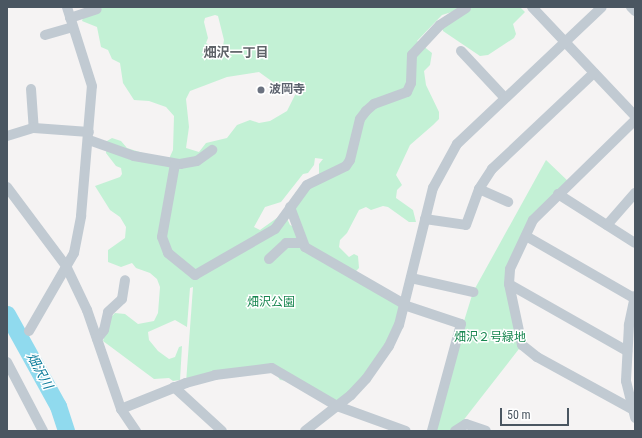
<!DOCTYPE html>
<meta charset="utf-8">
<style>
body{margin:0}
#map{position:relative;width:642px;height:438px;overflow:hidden;background:#f5f3f3;font-family:"Roboto Condensed","Noto Sans JP",sans-serif}
div>[style]{position:absolute}
[style*='--x']{left:calc(var(--x)*1px);top:calc(var(--y)*1px);width:calc(var(--w)*1px);rotate:calc(var(--a)*1deg)}
.green>*{inset:0;background:#c3f1d5}
.river>*{height:17px;margin:-8.5px;padding:0 8.5px;transform-origin:8.5px;border-radius:8.5px;background:#90daee}
.minor>*{height:10px;margin:-5px;padding:0 5px;transform-origin:5px;border-radius:5px;background:#c1cad2}
.dots>*{width:11px;height:11px;translate:-50% -50%;box-sizing:border-box;border:2px solid #fff;border-radius:50%}
span{translate:-50% -50%;white-space:nowrap;text-align:center;line-height:1.15;-webkit-text-stroke:3px #fff;paint-order:stroke}
.worship-label{font-size:12px;color:#5b616d;font-weight:700}
.left{translate:0 -50%;text-align:left}
.park-label{font-size:12px;color:#17864f}
.neighbourhood-label{font-size:13px;color:#5f6368;font-weight:700}
.water-label{font-size:13px;color:#0c7c9b;font-style:italic}
.frame{position:absolute;inset:0;border:8px solid #4a5661;pointer-events:none}
.scale{position:absolute;left:500px;top:408px;width:69px;height:18px;box-sizing:border-box;border:2px solid #4a5661;border-top:0;padding-left:5px;font-size:12px;line-height:14px;white-space:nowrap;color:#4a5661;-webkit-text-stroke:3px #fff;paint-order:stroke}
</style>
<div id="map">
<div class="green">
<div style="clip-path:polygon(evenodd,86px 7px,520px 7px,525px 12px,513px 24px,516px 34px,514px 38px,488px 55px,480px 56px,443px 31px,442px 26px,455px 11px,442px 15px,417px 41px,432px 53px,430px 65px,424px 71px,426px 85px,439px 112px,439px 119px,433px 125px,410px 145px,396px 175px,402px 185px,397px 190px,396px 198px,413px 210px,416px 222px,409px 222px,388px 207px,383px 206px,371px 210px,366px 207px,359px 210px,347px 233px,340px 240px,339px 247px,349px 257px,354px 254px,358px 256px,359px 268px,356px 271px,404px 304px,374px 368px,337px 406px,288px 381px,280px 380px,277px 375px,263px 367px,186px 383px,193px 287px,190px 288px,187px 327px,175px 320px,148px 332px,149px 340px,158px 351px,169px 359px,175px 357px,179px 347px,182px 346px,180px 380px,173px 381px,169px 378px,154px 379px,103px 341px,110px 318px,115px 313px,125px 314px,138px 324px,154px 321px,158px 313px,160px 287px,157px 279px,150px 273px,136px 268px,132px 263px,121px 267px,108px 262px,108px 250px,125px 238px,126px 227px,120px 217px,110px 210px,95px 186px,120px 177px,122px 174px,121px 168px,116px 166px,106px 153px,107px 141px,112px 138px,121px 141px,127px 148px,168px 161px,173px 150px,174px 116px,166px 107px,149px 101px,134px 100px,123px 83px,120px 63px,112px 59px,108px 50px,101px 47px,97px 27px,82px 21px,86px 7px,215px 15px,218px 16px,224px 40px,223px 46px,213px 47px,206px 43px,208px 38px,204px 22px,205px 18px,215px 15px,86px 7px,259px 72px,277px 85px,280px 91px,288px 90px,290px 83px,295px 87px,296px 93px,287px 111px,270px 121px,259px 123px,250px 120px,237px 125px,227px 138px,206px 143px,199px 152px,186px 148px,189px 127px,186px 99px,190px 91px,227px 77px,259px 72px,86px 7px,315px 158px,323px 159px,319px 164px,319px 176px,291px 204px,294px 227px,290px 225px,286px 216px,281px 215px,260px 230px,254px 227px,265px 207px,281px 202px,303px 174px,308px 173px,314px 165px,315px 158px)"></div>
<div style="clip-path:polygon(546px 160px,570px 183px,533px 220px,509px 284px,522px 345px,455px 431px,430px 431px,473px 292px)"></div>
</div>
<div class="river">
<div style="--x:7;--y:314;--w:105;--a:61"></div>
<div style="--x:58;--y:406;--w:26;--a:72"></div>
</div>
<div class="minor">
<div style="--x:532;--y:7;--w:150;--a:46.6"></div>
<div style="--x:631;--y:7;--w:6;--a:45"></div>
<div style="--x:70;--y:18;--w:28;--a:-18"></div>
<div style="--x:45;--y:35;--w:29;--a:-16"></div>
<div style="--x:461;--y:51;--w:64;--a:46.9"></div>
<div style="--x:31;--y:89;--w:39;--a:86"></div>
<div style="--x:7;--y:136;--w:28;--a:-17"></div>
<div style="--x:34;--y:128;--w:55;--a:4.2"></div>
<div style="--x:89;--y:140;--w:48;--a:19.6"></div>
<div style="--x:134;--y:156;--w:47;--a:9.9"></div>
<div style="--x:180;--y:164;--w:17;--a:-10"></div>
<div style="--x:197;--y:161;--w:19;--a:-36"></div>
<div style="--x:175;--y:164;--w:74;--a:100.1"></div>
<div style="--x:162;--y:237;--w:17;--a:69"></div>
<div style="--x:168;--y:253;--w:35;--a:39"></div>
<div style="--x:195;--y:275;--w:92;--a:-29.9"></div>
<div style="--x:275;--y:229;--w:54;--a:-54"></div>
<div style="--x:307;--y:185;--w:43;--a:-26"></div>
<div style="--x:346;--y:166;--w:7;--a:-56"></div>
<div style="--x:350;--y:160;--w:42;--a:-76.3"></div>
<div style="--x:360;--y:119;--w:10;--a:-53"></div>
<div style="--x:366;--y:111;--w:11;--a:-41"></div>
<div style="--x:374;--y:104;--w:35;--a:-20"></div>
<div style="--x:407;--y:92;--w:10;--a:-66"></div>
<div style="--x:411;--y:83;--w:28;--a:-88"></div>
<div style="--x:412;--y:55;--w:41;--a:-47"></div>
<div style="--x:440;--y:25;--w:31;--a:-33"></div>
<div style="--x:7;--y:187;--w:99;--a:53.2"></div>
<div style="--x:66;--y:266;--w:49;--a:64.5"></div>
<div style="--x:87;--y:310;--w:105;--a:71"></div>
<div style="--x:121;--y:409;--w:27;--a:56"></div>
<div style="--x:479;--y:189;--w:32;--a:24"></div>
<div style="--x:558;--y:194;--w:91;--a:32.5"></div>
<div style="--x:290;--y:207;--w:43;--a:69.4"></div>
<div style="--x:305;--y:247;--w:114;--a:29.9"></div>
<div style="--x:425;--y:219;--w:41;--a:8.3"></div>
<div style="--x:466;--y:225;--w:38;--a:-70"></div>
<div style="--x:479;--y:189;--w:24;--a:-57"></div>
<div style="--x:492;--y:169;--w:140;--a:-43.3"></div>
<div style="--x:607;--y:225;--w:43;--a:-48.8"></div>
<div style="--x:526;--y:236;--w:125;--a:29.9"></div>
<div style="--x:269;--y:259;--w:23;--a:-43"></div>
<div style="--x:286;--y:243;--w:16;--a:0"></div>
<div style="--x:411;--y:278;--w:64;--a:12.7"></div>
<div style="--x:509;--y:284;--w:136;--a:29.6"></div>
<div style="--x:635;--y:296;--w:30;--a:102"></div>
<div style="--x:629;--y:325;--w:56;--a:93.1"></div>
<div style="--x:626;--y:381;--w:38;--a:76"></div>
<div style="--x:404;--y:305;--w:60;--a:18.4"></div>
<div style="--x:461;--y:324;--w:111;--a:105.2"></div>
<div style="--x:29;--y:331;--w:90;--a:-60"></div>
<div style="--x:74;--y:253;--w:38;--a:-79"></div>
<div style="--x:81;--y:216;--w:130;--a:-85.2"></div>
<div style="--x:92;--y:86;--w:83;--a:-107.6"></div>
<div style="--x:97;--y:339;--w:11;--a:-52"></div>
<div style="--x:104;--y:330;--w:18;--a:-77"></div>
<div style="--x:108;--y:312;--w:19;--a:-43"></div>
<div style="--x:122;--y:299;--w:19;--a:-81"></div>
<div style="--x:7;--y:362;--w:78;--a:62.4"></div>
<div style="--x:174;--y:387;--w:65;--a:42.5"></div>
<div style="--x:121;--y:409;--w:70;--a:-21.8"></div>
<div style="--x:186;--y:383;--w:30;--a:-15"></div>
<div style="--x:215;--y:375;--w:57;--a:-7"></div>
<div style="--x:272;--y:368;--w:75;--a:30.3"></div>
<div style="--x:337;--y:406;--w:73;--a:19.9"></div>
<div style="--x:632;--y:409;--w:108;--a:-151.3"></div>
<div style="--x:537;--y:357;--w:19;--a:-141"></div>
<div style="--x:522;--y:345;--w:62;--a:-102"></div>
<div style="--x:509;--y:284;--w:15;--a:-86"></div>
<div style="--x:510;--y:269;--w:54;--a:-64.9"></div>
<div style="--x:533;--y:220;--w:143;--a:-44.4"></div>
<div style="--x:305;--y:431;--w:58;--a:-38"></div>
<div style="--x:351;--y:395;--w:22;--a:-47"></div>
<div style="--x:366;--y:379;--w:40;--a:-55.1"></div>
<div style="--x:389;--y:346;--w:23;--a:-65"></div>
<div style="--x:399;--y:325;--w:141;--a:-76.1"></div>
<div style="--x:433;--y:188;--w:50;--a:-61.4"></div>
<div style="--x:457;--y:144;--w:199;--a:-43.4"></div>
<div style="--x:455;--y:431;--w:13;--a:-32"></div>
<div style="--x:466;--y:424;--w:21;--a:19"></div>
</div>
<div class="dots">
<div style="left:261px;top:90px;background:#6b7280"></div>
</div>
<div class="worship-label">
<span class="left" style="left:269px;top:90px">波岡寺</span>
</div>
<div class="park-label">
<span style="left:271px;top:303px">畑沢公園</span>
<span style="left:490px;top:338px">畑沢２号緑地</span>
</div>
<div class="neighbourhood-label">
<span style="left:236px;top:53px">畑沢一丁目</span>
</div>
<div class="water-label">
<span style="left:39px;top:371px;rotate:61deg">畑沢川</span>
</div>
<div class="frame"></div>
<div class="scale">50 m</div>
</div>
